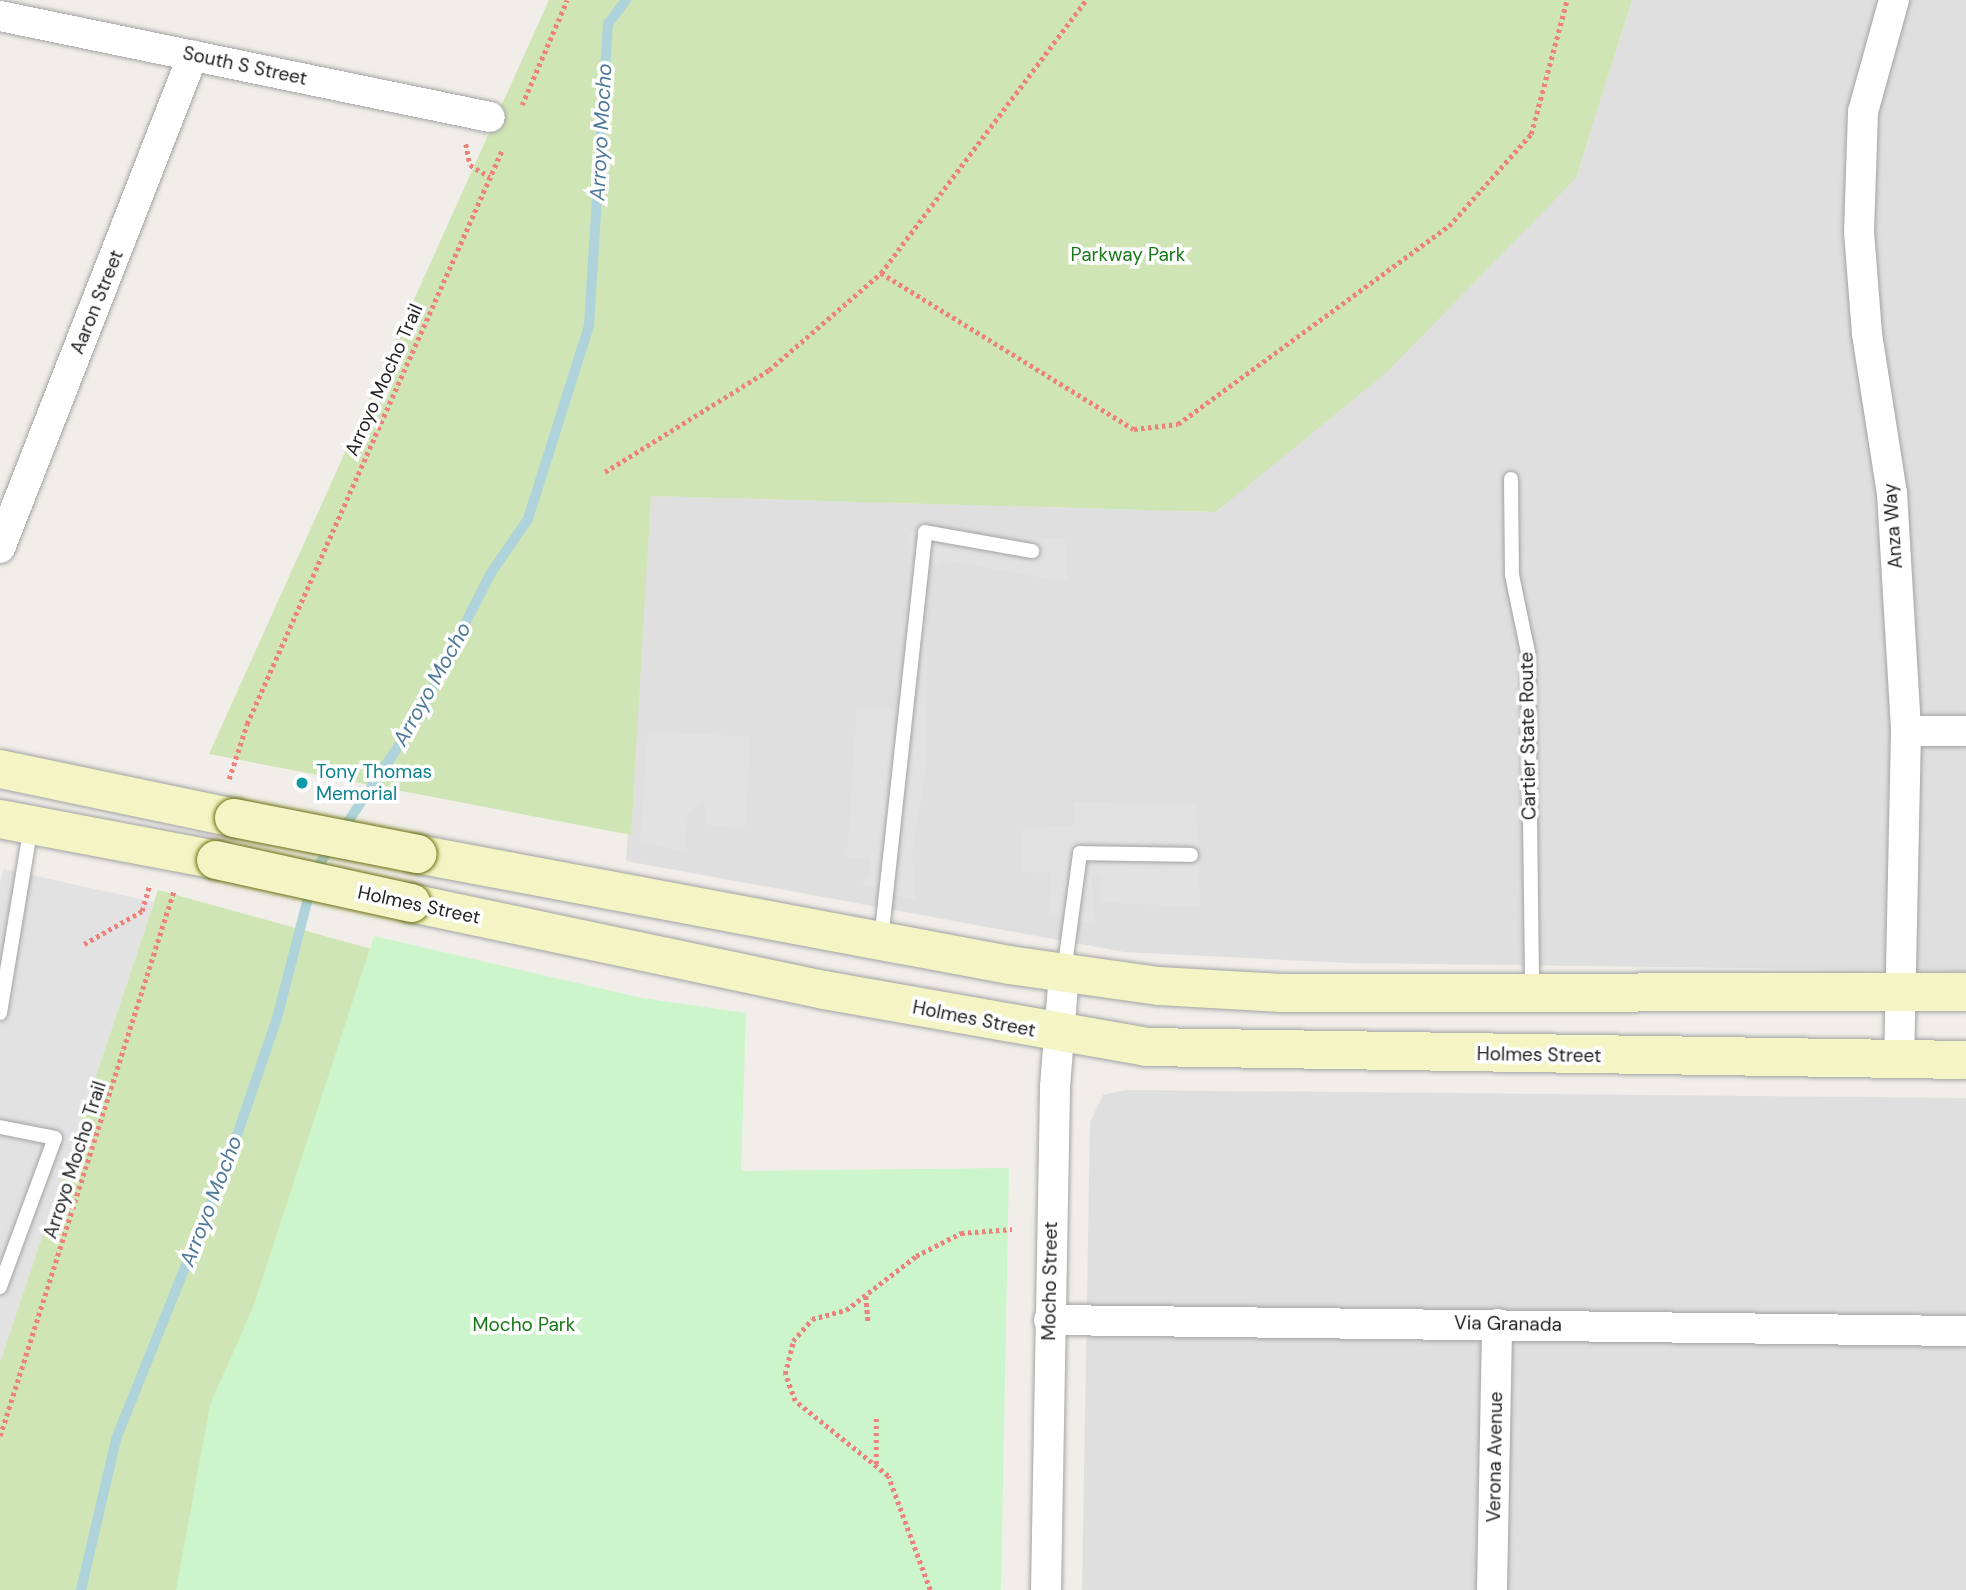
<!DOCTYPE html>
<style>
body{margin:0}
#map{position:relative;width:1966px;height:1590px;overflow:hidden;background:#f1eee9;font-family:"DM Sans",sans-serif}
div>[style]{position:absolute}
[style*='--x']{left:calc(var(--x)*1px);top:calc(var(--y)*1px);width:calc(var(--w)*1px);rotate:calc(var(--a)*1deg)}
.residential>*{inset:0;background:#dfdfdf}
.grass>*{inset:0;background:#d0e5b5}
.park>*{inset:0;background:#ccf5cc}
.parking>*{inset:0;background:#e2e2e2}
.stream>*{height:10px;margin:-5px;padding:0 5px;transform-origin:5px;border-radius:5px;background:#aed3da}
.path>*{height:4.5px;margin-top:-2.25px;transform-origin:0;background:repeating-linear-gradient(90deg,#ed817e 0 3.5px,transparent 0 7px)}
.roads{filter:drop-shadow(0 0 2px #a3a3a3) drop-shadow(0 0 2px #a3a3a3)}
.lane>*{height:14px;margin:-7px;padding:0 7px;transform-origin:7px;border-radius:7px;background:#fff}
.street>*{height:30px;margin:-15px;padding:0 15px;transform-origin:15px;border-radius:15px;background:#fff}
.secondary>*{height:38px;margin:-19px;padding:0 19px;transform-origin:19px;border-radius:19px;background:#f4f4c4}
.bridges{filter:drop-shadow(0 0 2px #6d7110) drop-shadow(0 0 2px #6d7110)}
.secondary-bridge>*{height:38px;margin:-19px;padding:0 19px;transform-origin:19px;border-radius:19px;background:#f4f4c4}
.dots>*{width:19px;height:19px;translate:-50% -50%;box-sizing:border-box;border:4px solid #fff;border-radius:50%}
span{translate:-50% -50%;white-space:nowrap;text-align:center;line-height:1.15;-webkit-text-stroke:7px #fff;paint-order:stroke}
.street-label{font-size:19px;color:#222}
.park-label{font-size:19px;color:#177818}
.culture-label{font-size:19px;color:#0d838f}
.left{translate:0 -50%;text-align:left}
.water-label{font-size:21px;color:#4f799a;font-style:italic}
</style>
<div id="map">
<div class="residential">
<div style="clip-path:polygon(1632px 0,1966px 0,1966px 971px,1349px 963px,1124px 952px,626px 861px,651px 496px,1217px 512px,1576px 178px)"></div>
<div style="clip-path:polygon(1126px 1090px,1966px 1098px,1966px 1590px,1082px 1590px,1090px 1122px,1103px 1095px)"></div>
</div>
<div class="grass">
<div style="clip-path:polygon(549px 0,1632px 0,1576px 178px,1388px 371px,1216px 512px,651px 496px,631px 835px,209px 754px)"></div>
<div style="clip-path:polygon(158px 890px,426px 964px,223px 1590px,0 1590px,0 1362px)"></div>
</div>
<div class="park">
<div style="clip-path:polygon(374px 936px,642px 998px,746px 1013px,741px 1171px,1009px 1168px,1001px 1590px,176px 1590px,210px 1405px,253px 1307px)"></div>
</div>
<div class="parking">
<div style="clip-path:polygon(910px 532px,1065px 539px,1068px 582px,943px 560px,931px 566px,926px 578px,927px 765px,912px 854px,915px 900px,862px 885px,869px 873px,870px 859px,847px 857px,857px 709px,900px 708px)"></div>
<div style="clip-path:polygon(648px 731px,751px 737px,745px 829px,705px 824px,705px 803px,688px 811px,685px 851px,640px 843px)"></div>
<div style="clip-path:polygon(1074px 802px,1196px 805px,1200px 907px,1100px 902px,1101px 877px,1096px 872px,1091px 878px,1096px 926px,1049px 912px,1051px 873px,1023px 872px,1023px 828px,1074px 826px)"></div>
<div style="clip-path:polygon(4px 869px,154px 902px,0 1362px,0 882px)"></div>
</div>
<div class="stream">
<div style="--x:341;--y:832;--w:135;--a:-56.2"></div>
<div style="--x:416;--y:720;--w:165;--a:-63"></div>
<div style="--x:491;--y:573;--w:65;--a:-55.6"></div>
<div style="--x:528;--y:519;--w:203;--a:-72.5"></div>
<div style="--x:589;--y:325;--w:302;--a:-86.4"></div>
<div style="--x:608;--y:24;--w:30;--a:-53"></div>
<div style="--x:81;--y:1590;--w:155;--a:-76.9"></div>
<div style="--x:116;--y:1439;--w:305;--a:-68.1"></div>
<div style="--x:230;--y:1156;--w:146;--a:-71.2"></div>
<div style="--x:277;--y:1018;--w:152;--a:-75.5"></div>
<div style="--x:315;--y:871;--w:31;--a:-57"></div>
</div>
<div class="path">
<div style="--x:522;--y:105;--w:114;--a:-66.8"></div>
<div style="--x:466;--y:144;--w:21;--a:79"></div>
<div style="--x:470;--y:165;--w:23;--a:31"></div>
<div style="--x:881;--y:273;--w:297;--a:31.7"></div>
<div style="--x:1134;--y:429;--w:44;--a:-6.5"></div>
<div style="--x:1178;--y:424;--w:336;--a:-36.2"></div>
<div style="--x:1449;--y:226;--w:123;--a:-48.3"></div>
<div style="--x:1531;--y:134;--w:139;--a:-75"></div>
<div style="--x:605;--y:472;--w:193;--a:-31.9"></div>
<div style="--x:769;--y:370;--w:148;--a:-40.9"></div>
<div style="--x:881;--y:273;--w:341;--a:-53.1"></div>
<div style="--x:229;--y:779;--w:58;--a:-71.9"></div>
<div style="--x:247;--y:724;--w:630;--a:-66.04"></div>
<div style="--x:84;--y:944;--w:67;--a:-29.6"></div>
<div style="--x:142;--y:911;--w:25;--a:-74"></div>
<div style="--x:866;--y:1296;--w:25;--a:85"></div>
<div style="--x:0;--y:1436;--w:573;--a:-72.32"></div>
<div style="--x:876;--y:1464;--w:46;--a:-90"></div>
<div style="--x:930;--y:1590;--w:121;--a:-110.2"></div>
<div style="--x:888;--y:1476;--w:119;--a:-141.1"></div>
<div style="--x:795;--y:1401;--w:29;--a:-110"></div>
<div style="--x:785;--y:1374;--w:34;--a:-76"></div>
<div style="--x:793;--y:1341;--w:29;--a:-49"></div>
<div style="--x:812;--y:1319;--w:35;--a:-15"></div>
<div style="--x:846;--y:1310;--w:88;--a:-37.6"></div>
<div style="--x:916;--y:1256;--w:51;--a:-27.1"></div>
<div style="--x:961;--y:1233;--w:51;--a:-4.5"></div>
</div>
<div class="roads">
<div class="lane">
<div style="--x:1511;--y:479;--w:96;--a:89.4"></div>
<div style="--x:1512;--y:575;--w:79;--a:78.3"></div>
<div style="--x:1528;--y:652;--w:341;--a:89.3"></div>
<div style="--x:881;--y:940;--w:410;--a:-83.8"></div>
<div style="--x:925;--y:532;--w:109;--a:10.1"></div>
<div style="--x:1064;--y:972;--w:120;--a:-82.3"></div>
<div style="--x:1080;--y:853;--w:111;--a:1"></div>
<div style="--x:0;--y:1013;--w:190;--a:-80.6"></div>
<div style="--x:0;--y:1127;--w:56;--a:11.3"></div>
<div style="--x:55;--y:1138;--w:159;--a:110.3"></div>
</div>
<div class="street">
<div style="--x:1894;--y:0;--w:116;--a:105.5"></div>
<div style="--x:1863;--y:112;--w:120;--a:91.9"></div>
<div style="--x:1859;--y:232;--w:102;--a:85.5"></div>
<div style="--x:1867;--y:334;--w:161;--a:81.1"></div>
<div style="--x:1892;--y:493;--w:238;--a:86.6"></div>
<div style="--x:1906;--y:731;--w:328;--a:91.2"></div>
<div style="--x:0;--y:16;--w:500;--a:11.65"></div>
<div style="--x:0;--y:548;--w:529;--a:-68.62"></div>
<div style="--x:1906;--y:731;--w:60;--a:0"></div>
<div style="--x:1049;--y:1320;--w:917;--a:0.69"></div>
<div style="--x:1046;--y:1590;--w:503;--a:-88.97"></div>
<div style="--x:1055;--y:1087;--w:114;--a:-85.5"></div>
<div style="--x:1492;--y:1590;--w:266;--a:-88.9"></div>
</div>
<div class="secondary">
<div style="--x:0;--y:769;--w:239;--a:11.8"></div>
<div style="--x:0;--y:819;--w:220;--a:10.7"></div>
<div style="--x:417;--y:854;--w:602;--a:10.62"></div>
<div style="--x:1009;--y:965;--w:151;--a:8"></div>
<div style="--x:1159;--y:986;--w:123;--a:3.3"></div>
<div style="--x:1282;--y:993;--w:684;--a:-0.08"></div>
<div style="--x:411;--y:903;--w:422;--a:11.9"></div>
<div style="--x:824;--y:990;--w:327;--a:10"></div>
<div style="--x:1146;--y:1047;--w:820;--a:0.91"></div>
</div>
</div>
<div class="bridges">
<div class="secondary-bridge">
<div style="--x:234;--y:818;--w:187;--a:11.1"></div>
<div style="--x:216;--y:860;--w:200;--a:12.4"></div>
</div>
</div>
<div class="dots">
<div style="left:302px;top:783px;background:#0f9aa8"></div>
</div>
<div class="street-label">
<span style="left:245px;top:66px;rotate:12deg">South S Street</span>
<span style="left:97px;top:302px;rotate:-68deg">Aaron Street</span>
<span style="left:384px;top:380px;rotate:-66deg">Arroyo Mocho Trail</span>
<span style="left:1893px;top:526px;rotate:-94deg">Anza Way</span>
<span style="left:1528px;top:736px;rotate:-91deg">Cartier State Route</span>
<span style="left:419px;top:905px;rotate:12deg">Holmes Street</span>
<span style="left:974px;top:1019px;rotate:11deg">Holmes Street</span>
<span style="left:1539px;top:1055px;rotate:1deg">Holmes Street</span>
<span style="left:75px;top:1160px;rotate:-72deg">Arroyo Mocho Trail</span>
<span style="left:1050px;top:1281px;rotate:-89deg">Mocho Street</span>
<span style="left:1508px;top:1324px;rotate:1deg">Via Granada</span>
<span style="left:1495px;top:1457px;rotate:-89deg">Verona Avenue</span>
</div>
<div class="park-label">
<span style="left:1128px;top:255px">Parkway Park</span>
<span style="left:524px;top:1325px">Mocho Park</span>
</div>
<div class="culture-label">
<span class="left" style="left:316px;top:783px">Tony Thomas<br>Memorial</span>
</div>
<div class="water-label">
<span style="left:601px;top:132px;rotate:-87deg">Arroyo Mocho</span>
<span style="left:432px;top:684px;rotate:-61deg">Arroyo Mocho</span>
<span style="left:211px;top:1201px;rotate:-69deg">Arroyo Mocho</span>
</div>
</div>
